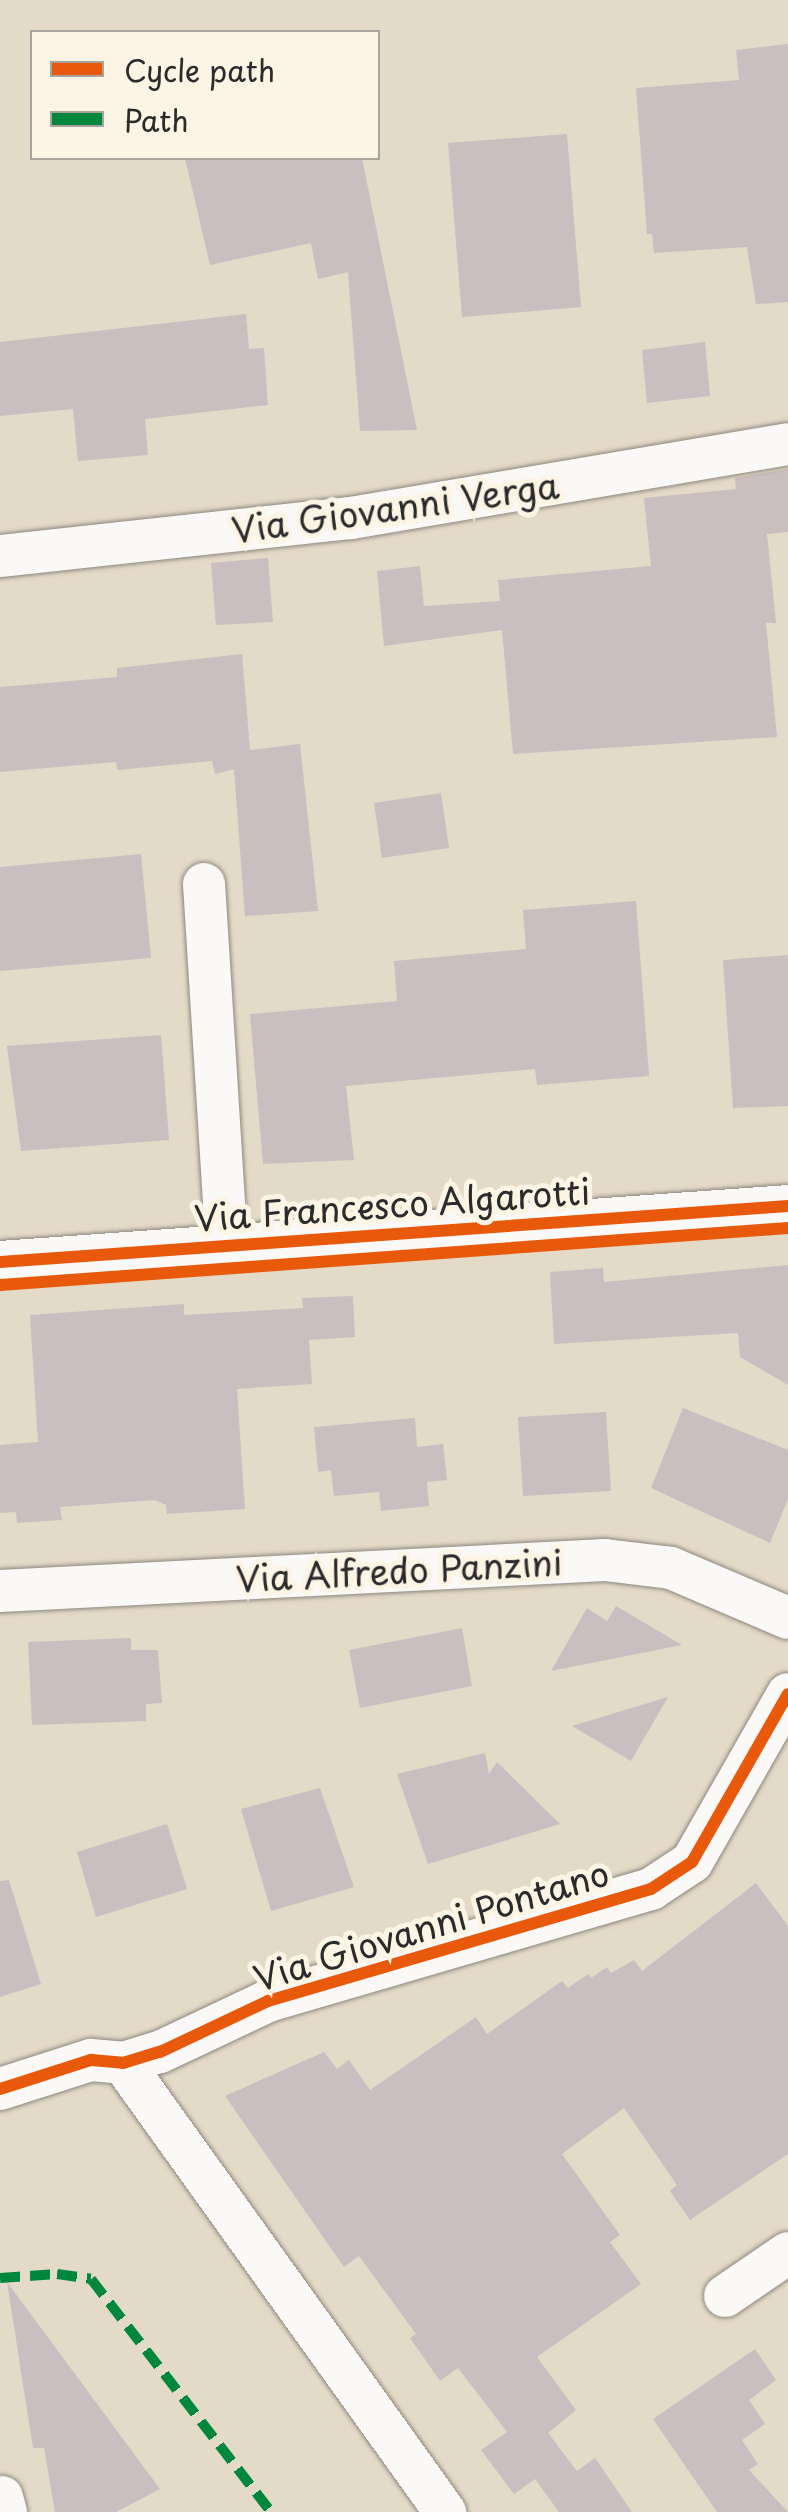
<!DOCTYPE html>
<style>
body{margin:0}
#map{position:relative;width:788px;height:2512px;overflow:hidden;background:#e4dac8;font-family:"Playpen Sans",sans-serif}
div>[style]{position:absolute}
[style*='--x']{left:calc(var(--x)*1px);top:calc(var(--y)*1px);width:calc(var(--w)*1px);rotate:calc(var(--a)*1deg)}
.building>*{inset:0;background:#cbbec1}
.roads{filter:drop-shadow(0 0 2px #8d887f) drop-shadow(0 0 2px #8d887f)}
.street>*{height:42px;margin:-21px;padding:0 21px;transform-origin:21px;border-radius:21px;background:#fbf9f7}
.quiet>*{height:10px;margin-top:-5px;transform-origin:0;background:repeating-linear-gradient(90deg,#00873e 0 20px,transparent 0 30px)}
.cycleway>*{height:12px;margin:-6px;padding:0 6px;transform-origin:6px;border-radius:6px;background:#e8590c}
span{translate:-50% -50%;white-space:nowrap;text-align:center;line-height:1.15;-webkit-text-stroke:10px #fcf5e5;paint-order:stroke}
.street-label{font-size:35px;color:#2b2b2b}
.legend{position:absolute;left:30px;top:30px;width:350px;height:130px;box-sizing:border-box;background:#fcf5e5;border:2px solid #a8a49b;margin:0;padding:12px 18px;list-style:none;font-size:30px;color:#2b2b2b}
.legend li{display:flex;align-items:center;gap:20px;height:50px}
.legend b{width:50px;border:2px solid #a8a49b}
</style>
<div id="map">
<div class="building">
<div style="clip-path:polygon(788px 44px,788px 302px,756px 304px,747px 247px,654px 253px,652px 234px,647px 234px,636px 88px,739px 80px,736px 50px)"></div>
<div style="clip-path:polygon(567px 134px,581px 307px,462px 317px,448px 143px)"></div>
<div style="clip-path:polygon(185px 158px,362px 158px,417px 430px,360px 431px,348px 272px,318px 279px,311px 243px,210px 265px)"></div>
<div style="clip-path:polygon(246px 314px,249px 349px,264px 348px,268px 405px,145px 419px,148px 455px,78px 461px,73px 409px,0 416px,0 342px)"></div>
<div style="clip-path:polygon(705px 342px,710px 396px,647px 403px,642px 350px)"></div>
<div style="clip-path:polygon(788px 469px,788px 532px,767px 534px,776px 623px,766px 623px,777px 737px,513px 754px,502px 630px,384px 646px,377px 571px,420px 566px,424px 606px,500px 601px,498px 580px,651px 566px,644px 498px,736px 489px,735px 478px)"></div>
<div style="clip-path:polygon(268px 558px,273px 622px,216px 625px,211px 563px)"></div>
<div style="clip-path:polygon(242px 654px,250px 750px,300px 744px,318px 911px,245px 916px,234px 769px,215px 774px,212px 761px,117px 770px,116px 762px,0 772px,0 687px,117px 677px,117px 668px)"></div>
<div style="clip-path:polygon(441px 793px,449px 848px,382px 858px,374px 803px)"></div>
<div style="clip-path:polygon(141px 854px,151px 958px,0 971px,0 867px)"></div>
<div style="clip-path:polygon(636px 901px,649px 1076px,537px 1085px,535px 1069px,346px 1086px,354px 1160px,263px 1164px,250px 1014px,397px 1001px,394px 961px,526px 949px,523px 910px)"></div>
<div style="clip-path:polygon(788px 955px,788px 1106px,733px 1108px,723px 960px)"></div>
<div style="clip-path:polygon(161px 1035px,169px 1140px,21px 1151px,7px 1046px)"></div>
<div style="clip-path:polygon(788px 1265px,788px 1385px,740px 1357px,738px 1333px,554px 1344px,550px 1272px,603px 1268px,604px 1282px)"></div>
<div style="clip-path:polygon(353px 1296px,355px 1337px,309px 1340px,312px 1384px,237px 1389px,245px 1509px,167px 1514px,166px 1505px,155px 1500px,60px 1507px,62px 1520px,17px 1523px,16px 1512px,0 1513px,0 1445px,38px 1442px,30px 1315px,184px 1304px,184px 1315px,303px 1308px,302px 1298px)"></div>
<div style="clip-path:polygon(683px 1408px,788px 1450px,788px 1499px,770px 1543px,651px 1488px)"></div>
<div style="clip-path:polygon(606px 1412px,611px 1491px,523px 1496px,518px 1417px)"></div>
<div style="clip-path:polygon(415px 1418px,417px 1447px,443px 1444px,447px 1480px,427px 1482px,429px 1506px,381px 1511px,379px 1492px,334px 1496px,331px 1470px,318px 1472px,314px 1427px)"></div>
<div style="clip-path:polygon(616px 1606px,682px 1645px,551px 1671px,587px 1608px,607px 1621px)"></div>
<div style="clip-path:polygon(462px 1628px,472px 1686px,360px 1708px,349px 1650px)"></div>
<div style="clip-path:polygon(131px 1638px,131px 1650px,158px 1650px,162px 1703px,146px 1704px,146px 1721px,32px 1725px,28px 1642px)"></div>
<div style="clip-path:polygon(668px 1697px,631px 1761px,572px 1726px)"></div>
<div style="clip-path:polygon(485px 1753px,489px 1774px,497px 1762px,560px 1824px,428px 1864px,397px 1774px)"></div>
<div style="clip-path:polygon(320px 1788px,354px 1887px,271px 1911px,241px 1809px)"></div>
<div style="clip-path:polygon(167px 1824px,187px 1889px,96px 1917px,77px 1852px)"></div>
<div style="clip-path:polygon(9px 1880px,41px 1984px,0 1997px,0 1881px)"></div>
<div style="clip-path:polygon(756px 1883px,788px 1926px,788px 2154px,690px 2220px,670px 2191px,677px 2185px,624px 2108px,562px 2154px,620px 2235px,610px 2242px,641px 2284px,537px 2357px,576px 2410px,548px 2433px,577px 2471px,595px 2458px,632px 2512px,559px 2512px,535px 2479px,514px 2494px,481px 2450px,507px 2432px,458px 2368px,440px 2381px,410px 2338px,416px 2334px,359px 2256px,344px 2267px,225px 2096px,324px 2052px,337px 2069px,349px 2060px,370px 2090px,476px 2017px,487px 2034px,562px 1981px,568px 1988px,588px 1974px,591px 1978px,607px 1967px,611px 1973px,634px 1960px,642px 1971px)"></div>
<div style="clip-path:polygon(7px 2282px,160px 2489px,116px 2512px,55px 2512px,44px 2448px,33px 2448px)"></div>
<div style="clip-path:polygon(755px 2349px,776px 2380px,749px 2400px,765px 2424px,742px 2440px,758px 2464px,749px 2470px,788px 2512px,717px 2512px,653px 2419px)"></div>
</div>
<div class="roads">
<div class="street">
<div style="--x:0;--y:556;--w:353;--a:-6.2"></div>
<div style="--x:351;--y:518;--w:443;--a:-9.6"></div>
<div style="--x:204;--y:884;--w:362;--a:86.4"></div>
<div style="--x:0;--y:1262;--w:790;--a:-4.06"></div>
<div style="--x:0;--y:1591;--w:606;--a:-2.93"></div>
<div style="--x:605;--y:1560;--w:66;--a:6.9"></div>
<div style="--x:671;--y:1568;--w:127;--a:23.1"></div>
<div style="--x:123;--y:2063;--w:553;--a:54.35"></div>
<div style="--x:0;--y:2089;--w:96;--a:-17.7"></div>
<div style="--x:91;--y:2060;--w:32;--a:5"></div>
<div style="--x:123;--y:2063;--w:39;--a:-17"></div>
<div style="--x:160;--y:2052;--w:119;--a:-25.3"></div>
<div style="--x:268;--y:2001;--w:399;--a:-16.3"></div>
<div style="--x:651;--y:1889;--w:49;--a:-33.4"></div>
<div style="--x:692;--y:1862;--w:193;--a:-60.3"></div>
<div style="--x:725;--y:2296;--w:76;--a:-34.3"></div>
<div style="--x:2;--y:2497;--w:16;--a:75"></div>
</div>
</div>
<div class="quiet">
<div style="--x:0;--y:2278;--w:57;--a:-4"></div>
<div style="--x:57;--y:2274;--w:34;--a:8"></div>
<div style="--x:91;--y:2279;--w:294;--a:52.3"></div>
</div>
<div class="cycleway">
<div style="--x:0;--y:1262;--w:790;--a:-4.06"></div>
<div style="--x:0;--y:1285;--w:790;--a:-4.14"></div>
<div style="--x:0;--y:2089;--w:96;--a:-17.7"></div>
<div style="--x:91;--y:2060;--w:32;--a:5"></div>
<div style="--x:123;--y:2063;--w:39;--a:-17"></div>
<div style="--x:160;--y:2052;--w:119;--a:-25.3"></div>
<div style="--x:268;--y:2001;--w:399;--a:-16.3"></div>
<div style="--x:651;--y:1889;--w:49;--a:-33.4"></div>
<div style="--x:692;--y:1862;--w:193;--a:-60.3"></div>
</div>
<div class="street-label">
<span style="left:395px;top:507px;rotate:-8deg">Via Giovanni Verga</span>
<span style="left:392px;top:1204px;rotate:-4deg">Via Francesco Algarotti</span>
<span style="left:399px;top:1570px;rotate:-3deg">Via Alfredo Panzini</span>
<span style="left:431px;top:1925px;rotate:-17deg">Via Giovanni Pontano</span>
</div>
<ul class="legend">
<li><b style="height:12px;background:#e8590c"></b>Cycle path</li>
<li><b style="height:12px;background:#00873e"></b>Path</li>
</ul>
</div>
